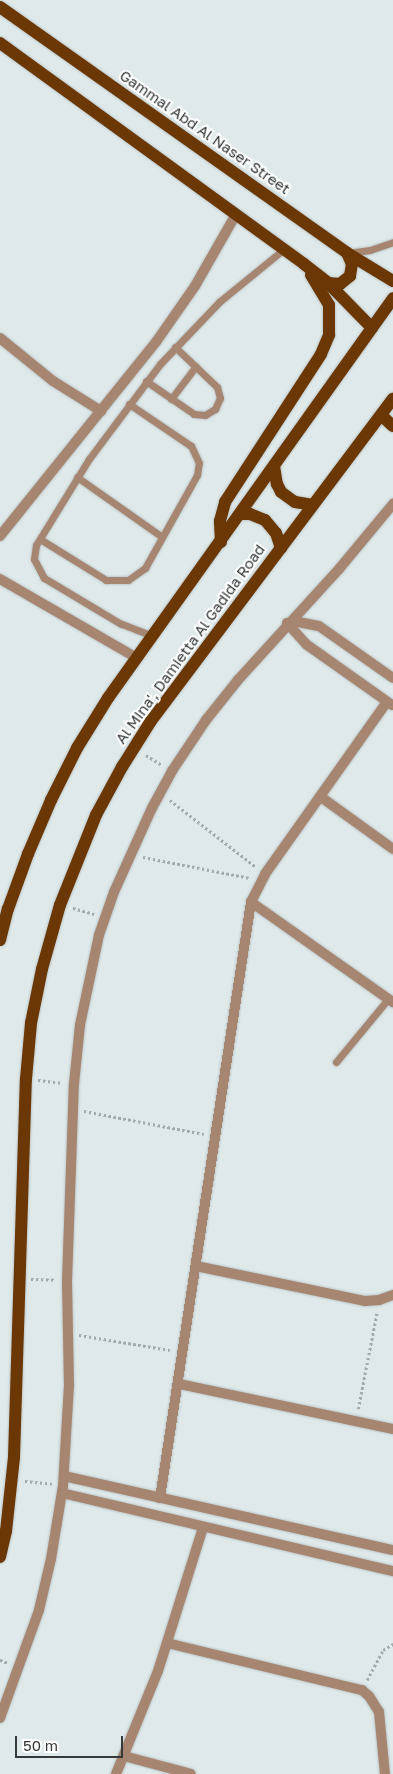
<!DOCTYPE html>
<style>
body{margin:0}
#map{position:relative;width:393px;height:1774px;overflow:hidden;background:#dfe9ea;font-family:"Golos Text",sans-serif}
div>[style]{position:absolute}
[style*='--x']{left:calc(var(--x)*1px);top:calc(var(--y)*1px);width:calc(var(--w)*1px);rotate:calc(var(--a)*1deg)}
.path>*{height:2.5px;margin-top:-1.25px;transform-origin:0;background:repeating-linear-gradient(90deg,#a2aaaa 0 2.5px,transparent 0 5px)}
.roads{filter:drop-shadow(0 0 1px #bdc6c7) drop-shadow(0 0 1px #bdc6c7)}
.service>*{height:7px;margin:-3.5px;padding:0 3.5px;transform-origin:3.5px;border-radius:3.5px;background:#a68671}
.minor>*{height:10px;margin:-5px;padding:0 5px;transform-origin:5px;border-radius:5px;background:#a68671}
.primary>*{height:12px;margin:-6px;padding:0 6px;transform-origin:6px;border-radius:6px;background:#6b3704}
span{translate:-50% -50%;white-space:nowrap;text-align:center;line-height:1.15;-webkit-text-stroke:4px #fff;paint-order:stroke}
.street-label{font-size:15px;color:#353939}
.scale{position:absolute;left:15px;top:1736px;width:108px;height:22px;box-sizing:border-box;border:2px solid #353939;border-top:0;padding-left:6px;font-size:15px;line-height:18px;white-space:nowrap;color:#353939;-webkit-text-stroke:4px #fff;paint-order:stroke}
</style>
<div id="map">
<div class="path">
<div style="--x:146;--y:755;--w:19;--a:32"></div>
<div style="--x:170;--y:800;--w:109;--a:37.9"></div>
<div style="--x:143;--y:857;--w:109;--a:11.1"></div>
<div style="--x:73;--y:908;--w:22;--a:16"></div>
<div style="--x:38;--y:1080;--w:25;--a:7"></div>
<div style="--x:84;--y:1111;--w:122;--a:10.9"></div>
<div style="--x:31;--y:1279;--w:25;--a:2"></div>
<div style="--x:79;--y:1335;--w:92;--a:9.4"></div>
<div style="--x:358;--y:1409;--w:99;--a:-78.9"></div>
<div style="--x:25;--y:1481;--w:27;--a:6"></div>
<div style="--x:0;--y:1660;--w:9;--a:21"></div>
<div style="--x:367;--y:1680;--w:34;--a:-62"></div>
<div style="--x:383;--y:1650;--w:12;--a:-31"></div>
</div>
<div class="roads">
<div class="service">
<div style="--x:348;--y:253;--w:22;--a:-8"></div>
<div style="--x:370;--y:250;--w:24;--a:-19"></div>
<div style="--x:146;--y:381;--w:58;--a:34.5"></div>
<div style="--x:194;--y:414;--w:11;--a:5"></div>
<div style="--x:205;--y:415;--w:12;--a:-31"></div>
<div style="--x:215;--y:409;--w:12;--a:-66"></div>
<div style="--x:220;--y:398;--w:11;--a:-105"></div>
<div style="--x:217;--y:387;--w:58;--a:-136.4"></div>
<div style="--x:171;--y:399;--w:41;--a:-52.9"></div>
<div style="--x:77;--y:477;--w:104;--a:35.2"></div>
<div style="--x:40;--y:539;--w:78;--a:31.8"></div>
<div style="--x:106;--y:580;--w:22;--a:0"></div>
<div style="--x:128;--y:580;--w:21;--a:-35"></div>
<div style="--x:145;--y:568;--w:107;--a:-60.8"></div>
<div style="--x:197;--y:475;--w:12;--a:-81"></div>
<div style="--x:199;--y:463;--w:19;--a:-115"></div>
<div style="--x:191;--y:446;--w:75;--a:-145.9"></div>
<div style="--x:153;--y:636;--w:34;--a:-159"></div>
<div style="--x:121;--y:624;--w:90;--a:-149.1"></div>
<div style="--x:44;--y:578;--w:21;--a:-118"></div>
<div style="--x:34;--y:559;--w:14;--a:-82"></div>
<div style="--x:36;--y:545;--w:101;--a:-58.4"></div>
<div style="--x:89;--y:459;--w:119;--a:-53.2"></div>
<div style="--x:160;--y:364;--w:86;--a:-46.4"></div>
<div style="--x:219;--y:302;--w:84;--a:-39.2"></div>
<div style="--x:336;--y:1062;--w:82;--a:-50.5"></div>
</div>
<div class="minor">
<div style="--x:0;--y:338;--w:68;--a:39.1"></div>
<div style="--x:53;--y:381;--w:57;--a:32"></div>
<div style="--x:0;--y:536;--w:249;--a:-51.2"></div>
<div style="--x:156;--y:342;--w:68;--a:-55.1"></div>
<div style="--x:195;--y:286;--w:83;--a:-60.3"></div>
<div style="--x:0;--y:579;--w:158;--a:30"></div>
<div style="--x:392;--y:705;--w:105;--a:-144.7"></div>
<div style="--x:306;--y:644;--w:28;--a:-132"></div>
<div style="--x:287;--y:623;--w:11;--a:-5"></div>
<div style="--x:298;--y:622;--w:21;--a:11"></div>
<div style="--x:319;--y:626;--w:90;--a:35.1"></div>
<div style="--x:321;--y:797;--w:89;--a:35.8"></div>
<div style="--x:251;--y:902;--w:174;--a:35.2"></div>
<div style="--x:196;--y:1266;--w:173;--a:11.7"></div>
<div style="--x:365;--y:1301;--w:14;--a:-4"></div>
<div style="--x:379;--y:1300;--w:15;--a:-20"></div>
<div style="--x:179;--y:1384;--w:219;--a:11.9"></div>
<div style="--x:64;--y:1476;--w:337;--a:12.7"></div>
<div style="--x:62;--y:1493;--w:340;--a:13.3"></div>
<div style="--x:160;--y:1498;--w:603;--a:-81.32"></div>
<div style="--x:251;--y:902;--w:31;--a:-63"></div>
<div style="--x:265;--y:874;--w:211;--a:-54.7"></div>
<div style="--x:167;--y:1643;--w:201;--a:13.6"></div>
<div style="--x:362;--y:1690;--w:9;--a:41"></div>
<div style="--x:369;--y:1696;--w:19;--a:58"></div>
<div style="--x:379;--y:1712;--w:62;--a:84.5"></div>
<div style="--x:0;--y:1718;--w:115;--a:-70.1"></div>
<div style="--x:39;--y:1610;--w:52;--a:-76.8"></div>
<div style="--x:51;--y:1559;--w:74;--a:-80.7"></div>
<div style="--x:63;--y:1486;--w:100;--a:-86.6"></div>
<div style="--x:69;--y:1386;--w:105;--a:-91.1"></div>
<div style="--x:67;--y:1281;--w:197;--a:-88"></div>
<div style="--x:74;--y:1084;--w:59;--a:-84.2"></div>
<div style="--x:80;--y:1025;--w:92;--a:-78.1"></div>
<div style="--x:99;--y:935;--w:46;--a:-70.8"></div>
<div style="--x:114;--y:892;--w:92;--a:-65.7"></div>
<div style="--x:152;--y:808;--w:42;--a:-61.6"></div>
<div style="--x:172;--y:771;--w:61;--a:-56.3"></div>
<div style="--x:206;--y:720;--w:51;--a:-51.3"></div>
<div style="--x:238;--y:680;--w:150;--a:-47.7"></div>
<div style="--x:339;--y:569;--w:85;--a:-50.3"></div>
<div style="--x:124;--y:1756;--w:69;--a:15"></div>
<div style="--x:116;--y:1774;--w:111;--a:-67.8"></div>
<div style="--x:158;--y:1671;--w:151;--a:-72.6"></div>
</div>
<div class="primary">
<div style="--x:0;--y:7;--w:425;--a:35.3"></div>
<div style="--x:347;--y:253;--w:54;--a:31.3"></div>
<div style="--x:0;--y:43;--w:376;--a:36"></div>
<div style="--x:304;--y:264;--w:31;--a:38"></div>
<div style="--x:328;--y:283;--w:63;--a:45.6"></div>
<div style="--x:328;--y:283;--w:12;--a:5"></div>
<div style="--x:340;--y:284;--w:13;--a:-39"></div>
<div style="--x:350;--y:276;--w:12;--a:-81"></div>
<div style="--x:352;--y:264;--w:12;--a:-114"></div>
<div style="--x:381;--y:415;--w:16;--a:43"></div>
<div style="--x:274;--y:466;--w:18;--a:81"></div>
<div style="--x:277;--y:484;--w:9;--a:63"></div>
<div style="--x:281;--y:492;--w:17;--a:36"></div>
<div style="--x:295;--y:502;--w:18;--a:9"></div>
<div style="--x:241;--y:514;--w:9;--a:0"></div>
<div style="--x:250;--y:514;--w:16;--a:22"></div>
<div style="--x:265;--y:520;--w:17;--a:50"></div>
<div style="--x:276;--y:533;--w:16;--a:72"></div>
<div style="--x:221;--y:542;--w:21;--a:-93"></div>
<div style="--x:220;--y:521;--w:20;--a:-75"></div>
<div style="--x:225;--y:502;--w:176;--a:-57"></div>
<div style="--x:321;--y:354;--w:21;--a:-67"></div>
<div style="--x:329;--y:335;--w:30;--a:-90"></div>
<div style="--x:329;--y:305;--w:35;--a:-121"></div>
<div style="--x:0;--y:940;--w:32;--a:-76"></div>
<div style="--x:8;--y:909;--w:59;--a:-70"></div>
<div style="--x:28;--y:854;--w:59;--a:-66.9"></div>
<div style="--x:51;--y:800;--w:58;--a:-63.4"></div>
<div style="--x:77;--y:748;--w:59;--a:-58.2"></div>
<div style="--x:108;--y:698;--w:491;--a:-54.5"></div>
<div style="--x:0;--y:1557;--w:27;--a:-77"></div>
<div style="--x:6;--y:1531;--w:74;--a:-83.8"></div>
<div style="--x:14;--y:1457;--w:378;--a:-88.2"></div>
<div style="--x:26;--y:1079;--w:56;--a:-84.9"></div>
<div style="--x:31;--y:1023;--w:55;--a:-78.5"></div>
<div style="--x:42;--y:969;--w:66;--a:-74.3"></div>
<div style="--x:60;--y:905;--w:97;--a:-68.2"></div>
<div style="--x:96;--y:815;--w:55;--a:-61.6"></div>
<div style="--x:122;--y:767;--w:54;--a:-57.8"></div>
<div style="--x:151;--y:721;--w:403;--a:-53.1"></div>
</div>
</div>
<div class="street-label">
<span style="left:205px;top:132px;rotate:35deg">Gammal Abd Al Naser Street</span>
<span style="left:190px;top:644px;rotate:-54deg">Al Mina', Damietta Al Gadida Road</span>
</div>
<div class="scale">50 m</div>
</div>
